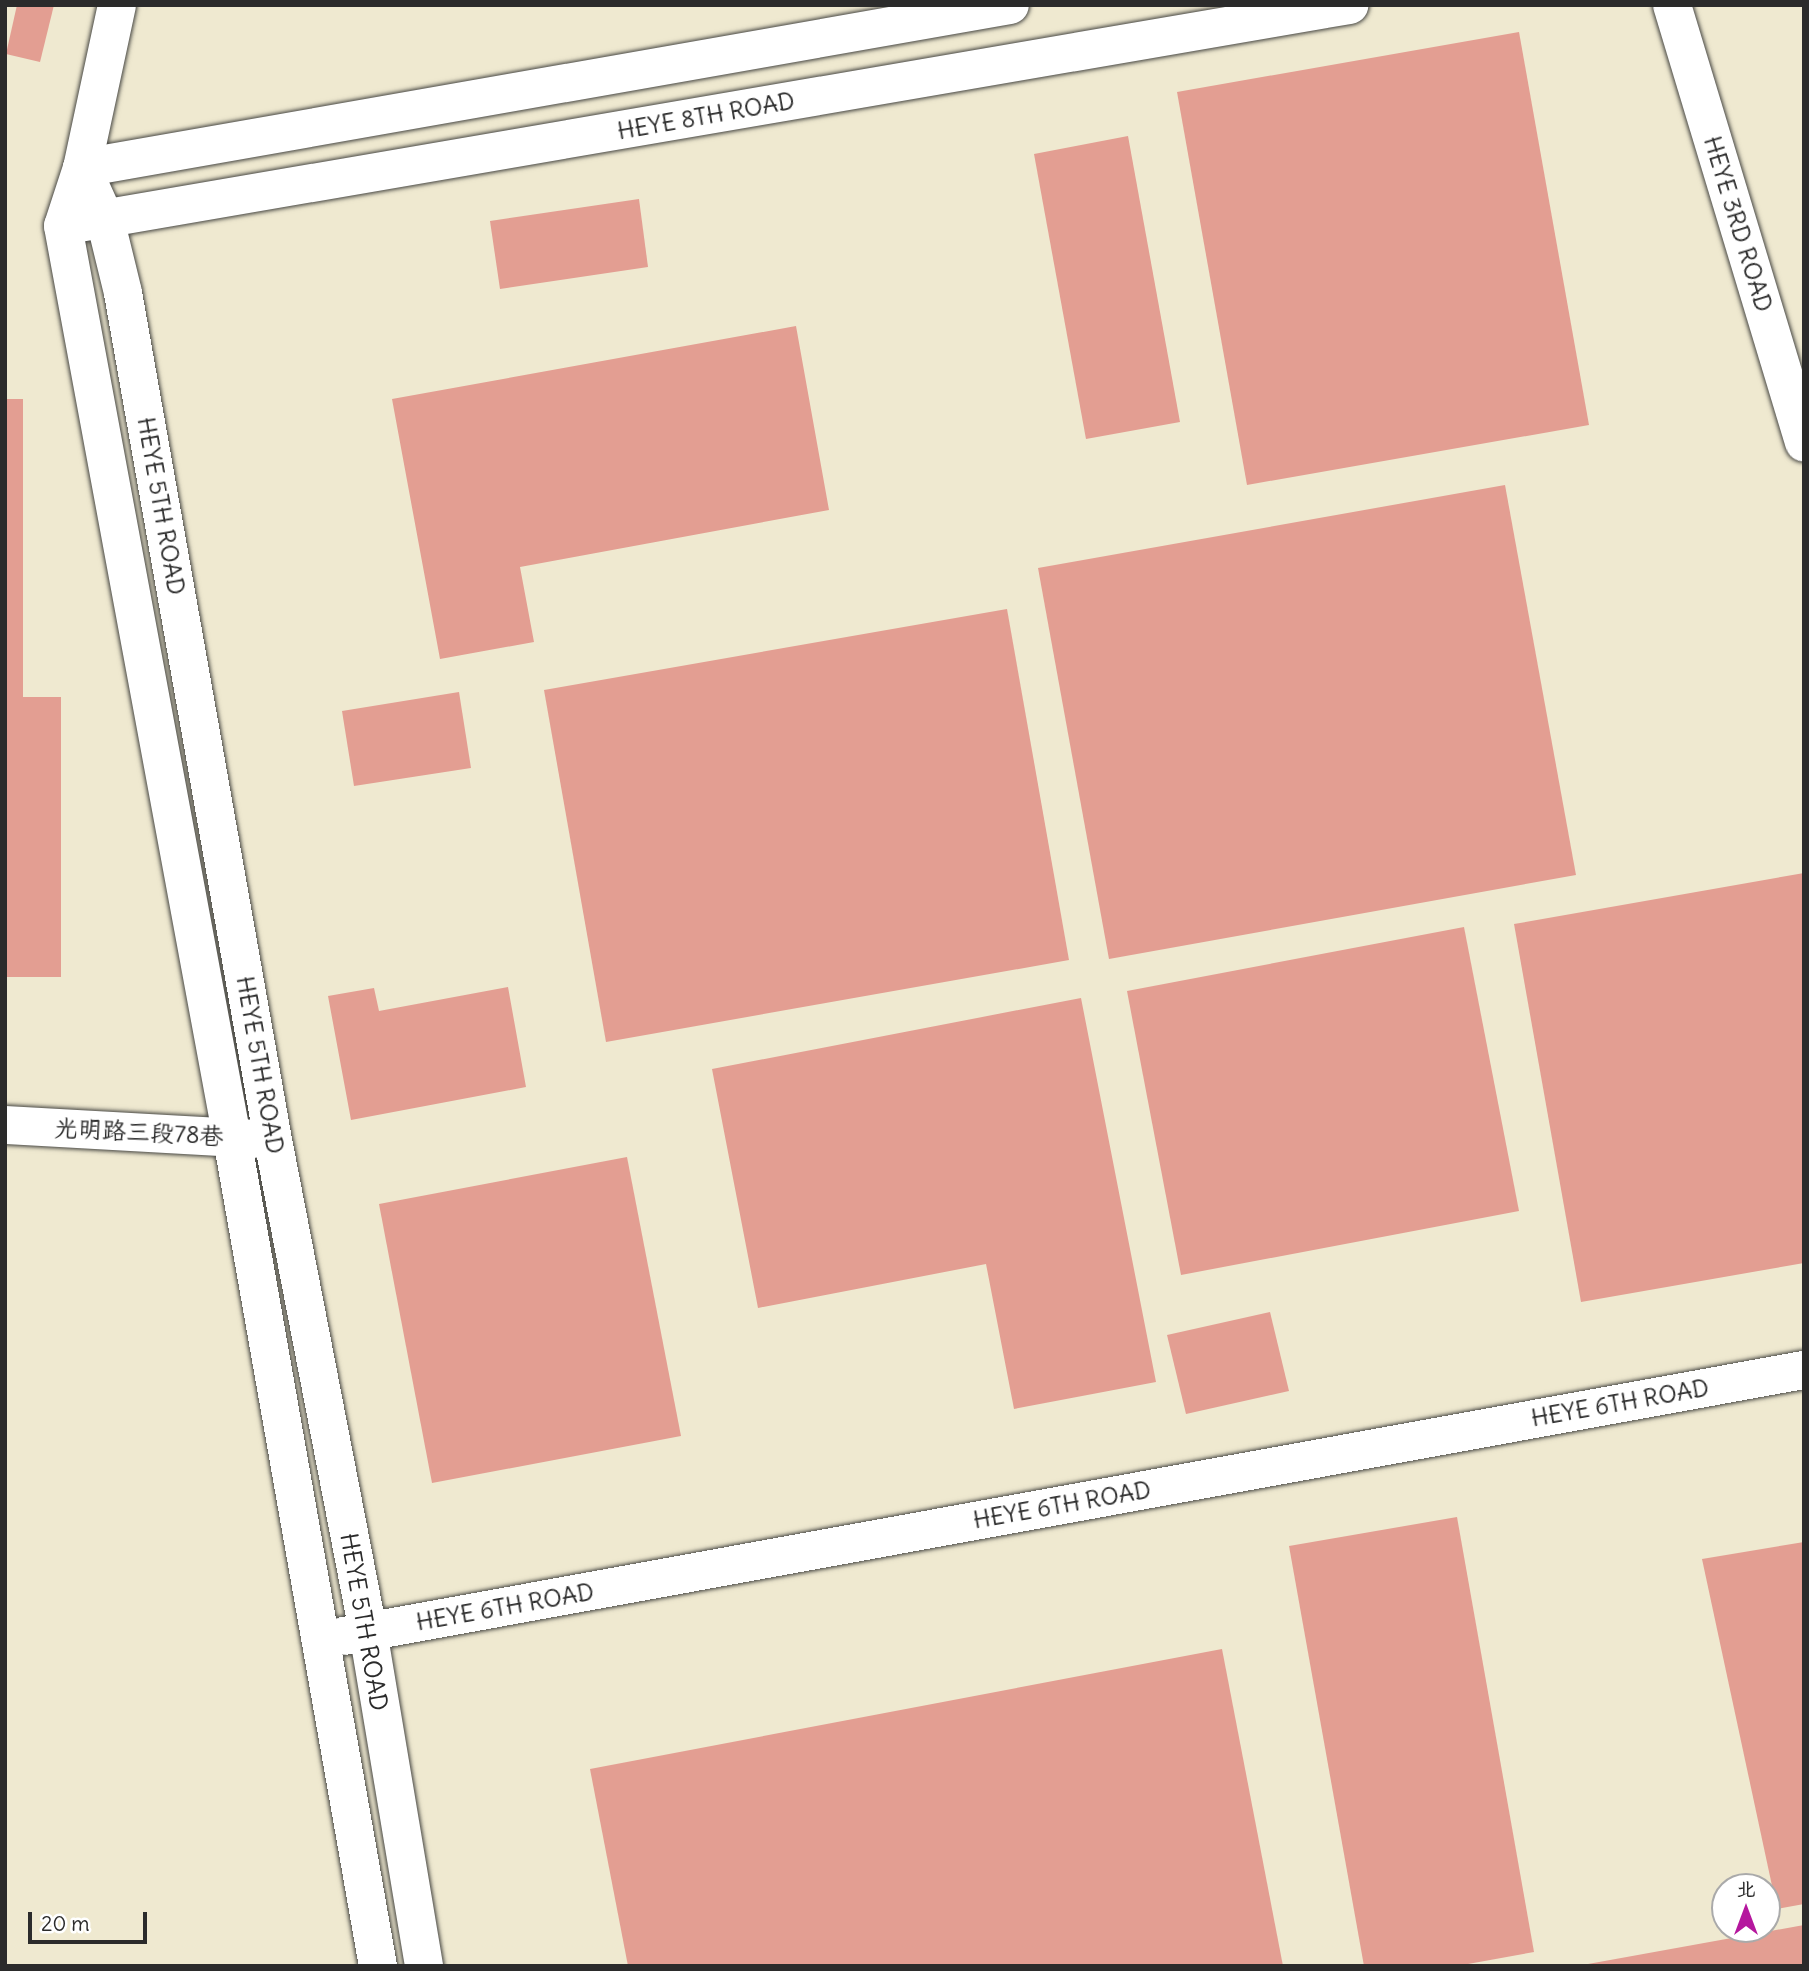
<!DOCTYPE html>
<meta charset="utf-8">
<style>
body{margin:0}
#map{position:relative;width:1809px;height:1971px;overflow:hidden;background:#efe9d0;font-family:Delius,"LXGW WenKai TC",sans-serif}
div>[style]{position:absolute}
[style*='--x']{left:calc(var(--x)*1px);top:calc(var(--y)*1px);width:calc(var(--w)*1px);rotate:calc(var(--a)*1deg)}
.building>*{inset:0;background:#e39e92}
.roads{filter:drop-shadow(0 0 2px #484844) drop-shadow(0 0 2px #484844)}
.minor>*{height:38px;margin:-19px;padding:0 19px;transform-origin:19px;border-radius:19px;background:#fff}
span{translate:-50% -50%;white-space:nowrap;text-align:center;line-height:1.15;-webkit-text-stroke:7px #fff;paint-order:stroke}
.street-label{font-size:24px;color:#2b2b2b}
.frame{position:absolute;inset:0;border:7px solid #2b2b2b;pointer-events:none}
.north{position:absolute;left:1711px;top:1873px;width:70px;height:70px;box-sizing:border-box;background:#fff;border:2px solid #aaa;border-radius:50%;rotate:0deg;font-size:19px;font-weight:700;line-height:28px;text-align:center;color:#2b2b2b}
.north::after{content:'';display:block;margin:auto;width:24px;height:32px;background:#b5179e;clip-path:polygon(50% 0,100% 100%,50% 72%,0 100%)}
.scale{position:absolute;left:28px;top:1912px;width:119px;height:32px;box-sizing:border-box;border:4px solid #2b2b2b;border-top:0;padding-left:9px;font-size:21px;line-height:24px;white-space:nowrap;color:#2b2b2b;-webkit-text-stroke:5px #fff;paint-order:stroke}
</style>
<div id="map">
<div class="building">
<div style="clip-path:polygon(17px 5px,54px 5px,40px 62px,6px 54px)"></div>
<div style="clip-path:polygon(1519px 32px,1589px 425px,1247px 485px,1177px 92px)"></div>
<div style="clip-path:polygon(1128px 136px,1180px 422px,1086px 439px,1034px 154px)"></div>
<div style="clip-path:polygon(639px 199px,648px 267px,500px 289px,490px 221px)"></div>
<div style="clip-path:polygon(796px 326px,829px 510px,520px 567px,534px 642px,440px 659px,392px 399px)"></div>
<div style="clip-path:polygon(5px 399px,23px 399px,23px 697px,61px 697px,61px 977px,5px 977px)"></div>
<div style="clip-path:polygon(1505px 485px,1576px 875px,1109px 959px,1038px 568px)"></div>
<div style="clip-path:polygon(1007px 609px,1069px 960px,606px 1042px,544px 690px)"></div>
<div style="clip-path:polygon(459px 692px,471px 768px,354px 786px,342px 711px)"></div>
<div style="clip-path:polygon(1804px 873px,1804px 1263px,1581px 1302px,1514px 924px)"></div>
<div style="clip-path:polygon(1464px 927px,1519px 1211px,1181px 1275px,1127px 991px)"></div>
<div style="clip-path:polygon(508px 987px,526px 1087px,351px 1120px,328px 996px,374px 988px,379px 1011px)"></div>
<div style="clip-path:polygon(1081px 998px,1156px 1382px,1014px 1409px,986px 1264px,758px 1308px,712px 1069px)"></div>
<div style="clip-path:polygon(627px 1157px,681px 1436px,432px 1483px,379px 1204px)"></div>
<div style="clip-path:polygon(1270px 1312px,1289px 1391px,1186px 1414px,1167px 1335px)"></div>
<div style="clip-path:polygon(1457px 1517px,1534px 1952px,1457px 1966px,1364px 1966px,1289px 1546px)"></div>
<div style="clip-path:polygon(1804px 1542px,1804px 1904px,1777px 1909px,1702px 1559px)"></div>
<div style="clip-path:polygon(1222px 1649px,1283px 1966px,628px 1966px,590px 1769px)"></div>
<div style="clip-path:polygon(1804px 1925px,1804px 1966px,1589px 1966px,1588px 1964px)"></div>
</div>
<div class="roads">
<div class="minor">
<div style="--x:117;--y:5;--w:167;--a:102.1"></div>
<div style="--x:82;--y:168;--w:61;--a:108.1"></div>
<div style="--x:63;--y:226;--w:928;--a:79.5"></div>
<div style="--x:232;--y:1138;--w:841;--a:80"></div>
<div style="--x:1672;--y:5;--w:457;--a:73.2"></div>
<div style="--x:82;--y:168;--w:56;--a:65.7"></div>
<div style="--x:105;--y:219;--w:76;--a:76.3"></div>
<div style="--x:123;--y:293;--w:860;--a:79.96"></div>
<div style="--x:273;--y:1140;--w:500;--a:79.05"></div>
<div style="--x:368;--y:1631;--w:340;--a:80.5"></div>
<div style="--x:82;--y:168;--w:942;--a:-9.96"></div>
<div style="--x:79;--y:223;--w:1289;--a:-9.74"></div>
<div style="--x:5;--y:1125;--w:250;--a:3.2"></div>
<div style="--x:344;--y:1636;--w:1484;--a:-10.33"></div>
</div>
</div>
<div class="street-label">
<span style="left:706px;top:116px;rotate:-10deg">HEYE 8TH ROAD</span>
<span style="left:1738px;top:224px;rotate:73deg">HEYE 3RD ROAD</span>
<span style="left:161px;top:506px;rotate:80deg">HEYE 5TH ROAD</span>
<span style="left:260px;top:1065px;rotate:80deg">HEYE 5TH ROAD</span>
<span style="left:139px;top:1132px;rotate:3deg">光明路三段78巷</span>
<span style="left:1620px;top:1403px;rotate:-10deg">HEYE 6TH ROAD</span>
<span style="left:1062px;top:1505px;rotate:-10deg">HEYE 6TH ROAD</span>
<span style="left:505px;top:1607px;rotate:-10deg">HEYE 6TH ROAD</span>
<span style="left:364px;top:1622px;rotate:80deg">HEYE 5TH ROAD</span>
</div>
<div class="frame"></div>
<div class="north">北</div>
<div class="scale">20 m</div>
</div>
